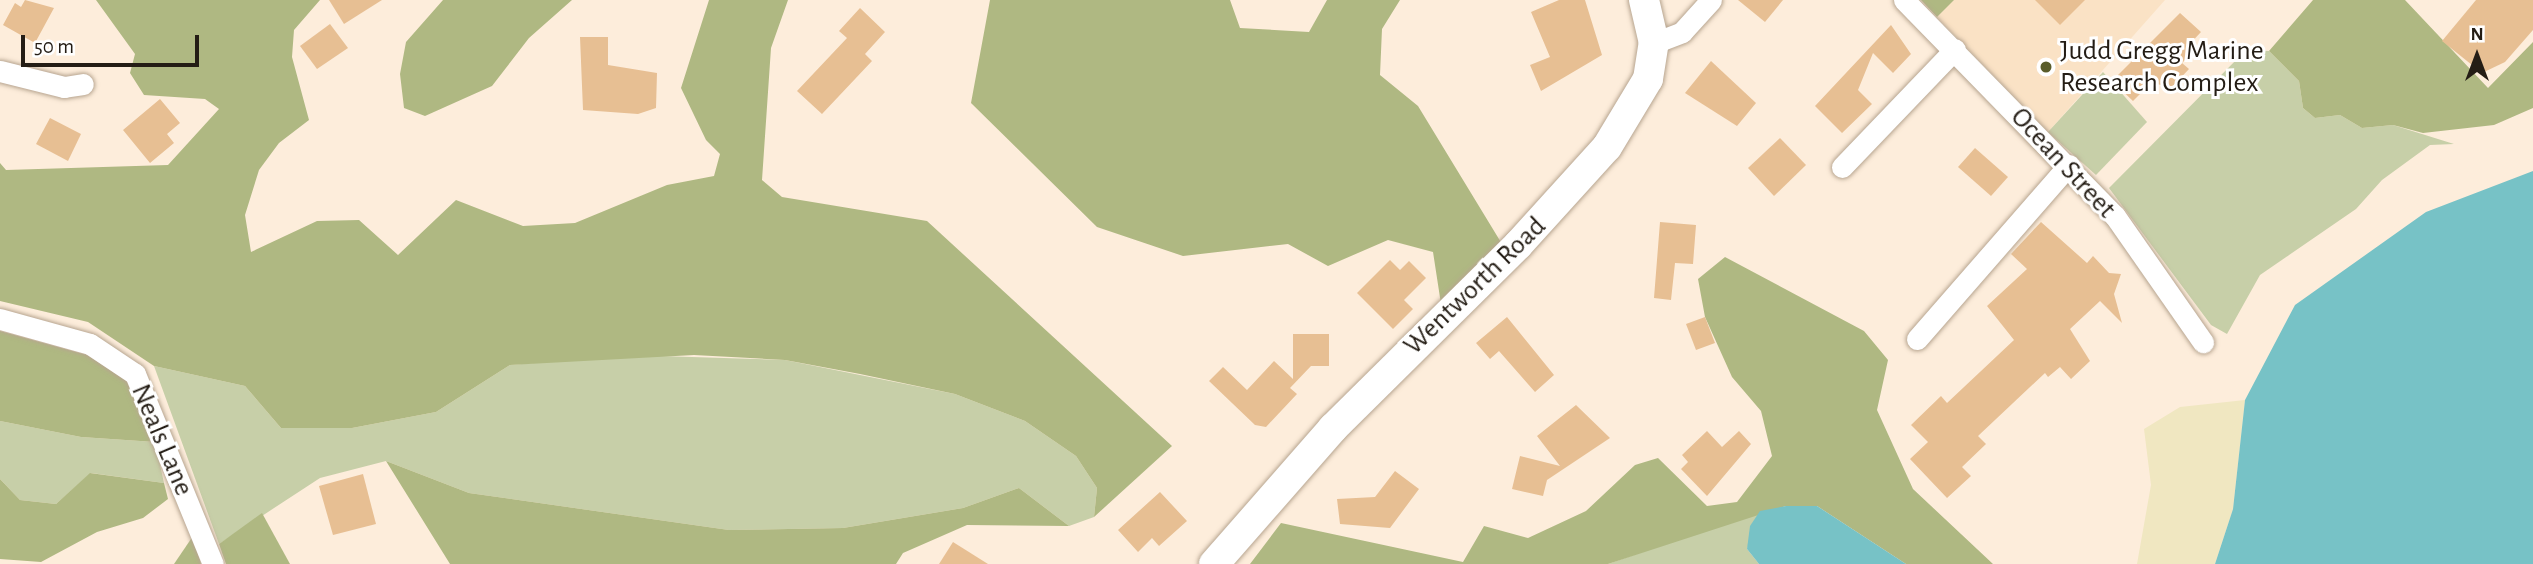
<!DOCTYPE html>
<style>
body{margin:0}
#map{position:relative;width:2533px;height:564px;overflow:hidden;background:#fdeddb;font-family:"Alegreya Sans",sans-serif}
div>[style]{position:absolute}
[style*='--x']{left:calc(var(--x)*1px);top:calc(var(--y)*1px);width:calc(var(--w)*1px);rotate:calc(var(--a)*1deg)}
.built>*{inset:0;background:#fae2c5}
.green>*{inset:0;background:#c7cfa8}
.forest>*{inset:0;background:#afb882}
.sand>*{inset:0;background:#f0e7c1}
.water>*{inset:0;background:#77c2c6}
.building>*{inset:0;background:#e7bf93}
.roads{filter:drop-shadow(0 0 2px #b7a590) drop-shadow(0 0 2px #b7a590)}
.street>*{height:21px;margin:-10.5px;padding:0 10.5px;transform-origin:10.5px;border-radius:10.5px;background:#fff}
.secondary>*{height:30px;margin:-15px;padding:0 15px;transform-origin:15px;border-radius:15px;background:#fff}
.dots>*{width:19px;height:19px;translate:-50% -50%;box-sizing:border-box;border:4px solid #fff;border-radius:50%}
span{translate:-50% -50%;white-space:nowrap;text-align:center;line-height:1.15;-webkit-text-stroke:6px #fff;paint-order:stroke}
.poi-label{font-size:28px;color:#241d15}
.left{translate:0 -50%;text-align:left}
.street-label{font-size:28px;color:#241d15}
.north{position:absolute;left:2442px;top:21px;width:70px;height:70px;-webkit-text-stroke:5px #fff;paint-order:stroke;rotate:0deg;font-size:19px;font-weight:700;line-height:28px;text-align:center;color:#241d15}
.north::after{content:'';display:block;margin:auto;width:24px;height:32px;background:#241d15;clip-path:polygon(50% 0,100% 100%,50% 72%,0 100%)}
.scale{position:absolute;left:21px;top:35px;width:178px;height:32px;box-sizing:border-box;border:4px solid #241d15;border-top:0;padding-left:9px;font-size:21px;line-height:24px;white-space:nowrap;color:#241d15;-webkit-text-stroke:5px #fff;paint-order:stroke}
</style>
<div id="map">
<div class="built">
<div style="clip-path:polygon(1953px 0,2165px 0,2048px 132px,1937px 17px)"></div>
</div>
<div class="green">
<div style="clip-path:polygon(2246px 50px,2269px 51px,2299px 81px,2303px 108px,2315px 118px,2340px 115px,2362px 128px,2393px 125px,2454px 144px,2430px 145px,2382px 180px,2356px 209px,2260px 275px,2227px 334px,2211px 325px,2109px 188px)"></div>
<div style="clip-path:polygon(2103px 72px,2147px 122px,2096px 175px,2048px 132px)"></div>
<div style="clip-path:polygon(628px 355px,785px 360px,955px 394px,1025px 421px,1076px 456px,1097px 488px,1094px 517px,1069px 526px,1019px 488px,963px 508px,843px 528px,729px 530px,469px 493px,386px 461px,320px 478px,219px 544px,154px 366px,245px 386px,281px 428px,352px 428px,436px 412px,510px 365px)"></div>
<div style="clip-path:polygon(0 421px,81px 437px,155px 442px,164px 483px,91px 473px,56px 504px,20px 500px,0 479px)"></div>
<div style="clip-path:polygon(1760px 511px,1747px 549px,1759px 564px,1608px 564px)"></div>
</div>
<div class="forest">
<div style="clip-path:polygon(96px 0,320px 0,294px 30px,292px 57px,309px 120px,279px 143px,259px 170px,245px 215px,251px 252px,317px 221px,359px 220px,398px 255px,456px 200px,523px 226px,575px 223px,667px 185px,714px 176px,720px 154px,706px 140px,681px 88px,709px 0,788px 0,771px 48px,762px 180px,782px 197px,927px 221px,1172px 446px,1094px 517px,1097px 488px,1076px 456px,1025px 421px,955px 394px,860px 374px,785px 360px,694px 355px,510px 365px,436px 412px,352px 428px,281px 428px,245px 386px,154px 366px,88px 322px,0 301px,0 163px,6px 170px,168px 165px,219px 109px,205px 99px,144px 95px,130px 73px,135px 54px)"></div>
<div style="clip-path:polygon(443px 0,572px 0,529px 38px,492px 86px,425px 116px,404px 108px,400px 74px,406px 42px)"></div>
<div style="clip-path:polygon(990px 0,1230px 0,1240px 28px,1309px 32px,1327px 0,1400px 0,1382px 29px,1380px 75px,1418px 106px,1502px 244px,1441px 304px,1433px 252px,1388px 240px,1328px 266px,1288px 244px,1183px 256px,1097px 227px,971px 103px)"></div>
<div style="clip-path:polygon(1921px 0,1954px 0,1937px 17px)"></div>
<div style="clip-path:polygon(2313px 0,2405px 0,2488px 88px,2533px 42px,2533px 108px,2494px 125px,2423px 133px,2393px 125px,2362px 128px,2340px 115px,2315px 118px,2303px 108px,2299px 81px,2269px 51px)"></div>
<div style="clip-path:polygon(1725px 257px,1864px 331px,1888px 360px,1877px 410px,1913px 489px,1993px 564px,1906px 564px,1817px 506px,1786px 506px,1608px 564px,1250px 564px,1281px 523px,1463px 562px,1484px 526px,1528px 538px,1586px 511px,1635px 465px,1658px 458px,1707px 506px,1737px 502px,1772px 456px,1761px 411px,1732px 377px,1705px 317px,1698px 279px)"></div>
<div style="clip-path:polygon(0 331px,87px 355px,129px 381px,155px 442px,81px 437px,0 421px)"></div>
<div style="clip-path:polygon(386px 461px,469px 493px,729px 530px,843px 528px,963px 508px,1019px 488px,1069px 526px,967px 525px,903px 553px,896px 564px,450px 564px)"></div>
<div style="clip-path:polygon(90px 473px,164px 483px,168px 499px,143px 518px,97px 532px,41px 562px,0 559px,0 479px,20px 500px,56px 504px)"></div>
<div style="clip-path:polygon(262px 513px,290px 564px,226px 564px,219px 544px)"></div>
<div style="clip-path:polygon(193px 536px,201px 564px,174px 564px)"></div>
</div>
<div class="sand">
<div style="clip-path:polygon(2245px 400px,2233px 509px,2215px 564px,2137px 564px,2151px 485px,2144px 429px,2180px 407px)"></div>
</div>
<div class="water">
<div style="clip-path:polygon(2533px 171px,2533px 564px,2215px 564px,2233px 509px,2245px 400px,2295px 305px,2426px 212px)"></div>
<div style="clip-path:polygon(1786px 506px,1817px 506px,1906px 564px,1759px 564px,1747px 549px,1750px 526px,1760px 511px)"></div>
</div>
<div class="building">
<div style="clip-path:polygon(25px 0,54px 8px,35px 43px,3px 25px,15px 3px,21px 7px)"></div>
<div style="clip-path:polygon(329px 0,382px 0,344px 24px)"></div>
<div style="clip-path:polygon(1559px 0,1585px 0,1602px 55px,1541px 91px,1530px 65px,1550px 57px,1531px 12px)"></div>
<div style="clip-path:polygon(1738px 0,1783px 0,1765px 22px)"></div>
<div style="clip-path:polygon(2035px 0,2085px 0,2060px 25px)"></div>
<div style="clip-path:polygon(2476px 0,2533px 0,2533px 30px,2505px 62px,2482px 73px,2442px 41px)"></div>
<div style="clip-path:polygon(860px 8px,885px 32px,865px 54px,872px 61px,822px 114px,797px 91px,847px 38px,839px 31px)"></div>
<div style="clip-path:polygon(2180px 13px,2201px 32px,2186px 48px,2191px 54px,2182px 63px,2189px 69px,2172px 87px,2151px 83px,2133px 101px,2112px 81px)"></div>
<div style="clip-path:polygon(330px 24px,348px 48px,317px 69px,300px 46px)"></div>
<div style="clip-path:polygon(1891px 25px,1911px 54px,1893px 73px,1873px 53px,1858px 90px,1872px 104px,1842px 133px,1815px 106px)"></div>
<div style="clip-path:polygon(580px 37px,608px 37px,608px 65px,657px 73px,656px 108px,638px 114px,583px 110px)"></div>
<div style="clip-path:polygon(1711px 61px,1756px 103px,1737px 126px,1685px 93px)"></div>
<div style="clip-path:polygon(160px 99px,180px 123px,167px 134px,174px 143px,150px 163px,123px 130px)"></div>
<div style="clip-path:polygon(50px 118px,81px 134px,68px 161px,36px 144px)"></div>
<div style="clip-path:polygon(1780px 138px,1806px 165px,1774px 196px,1748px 168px)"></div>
<div style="clip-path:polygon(1975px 148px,2008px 177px,1991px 196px,1958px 167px)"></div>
<div style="clip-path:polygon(1660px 222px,1696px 225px,1693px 264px,1675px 263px,1671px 300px,1654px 298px)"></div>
<div style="clip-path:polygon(2041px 222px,2087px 263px,2093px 256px,2109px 273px,2121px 274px,2114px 294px,2122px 323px,2100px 301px,2070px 329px,2090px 361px,2071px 379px,2060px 367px,2048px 377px,2045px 373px,1978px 436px,1986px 444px,1962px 467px,1971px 476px,1947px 498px,1910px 459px,1928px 442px,1911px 425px,1941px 396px,1947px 403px,2014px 340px,1987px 306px,2027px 269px,2011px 254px)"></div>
<div style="clip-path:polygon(1390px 260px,1400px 270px,1409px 261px,1426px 278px,1404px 300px,1413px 309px,1393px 329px,1357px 293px)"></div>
<div style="clip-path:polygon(1507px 317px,1554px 375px,1535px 392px,1499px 351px,1490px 359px,1476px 343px)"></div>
<div style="clip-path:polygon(1705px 317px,1715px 343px,1696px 350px,1686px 324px)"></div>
<div style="clip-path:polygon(1293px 334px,1329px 334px,1329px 366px,1311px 366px,1290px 388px,1297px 394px,1266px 427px,1255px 425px,1209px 381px,1223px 367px,1247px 390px,1274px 361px,1293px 379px)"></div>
<div style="clip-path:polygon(1576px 405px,1610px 438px,1547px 480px,1543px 496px,1512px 489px,1520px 456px,1560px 466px,1537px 436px)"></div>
<div style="clip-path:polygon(1707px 431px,1722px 447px,1739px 431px,1751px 444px,1707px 496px,1681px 469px,1688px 462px,1682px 455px)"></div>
<div style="clip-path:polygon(1395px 471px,1419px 489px,1390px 528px,1340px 524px,1337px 499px,1375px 497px)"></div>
<div style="clip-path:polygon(363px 474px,376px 524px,333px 535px,319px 486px)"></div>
<div style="clip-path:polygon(1160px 492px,1187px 521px,1159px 546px,1152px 538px,1138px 552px,1118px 530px)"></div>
<div style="clip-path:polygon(953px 542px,988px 564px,939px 564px)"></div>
</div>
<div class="roads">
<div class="street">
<div style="--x:1904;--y:0;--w:302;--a:45.7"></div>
<div style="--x:2115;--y:216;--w:154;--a:55.1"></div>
<div style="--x:1654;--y:43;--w:30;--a:-21"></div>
<div style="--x:1682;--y:32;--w:43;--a:-47.8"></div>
<div style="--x:0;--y:71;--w:66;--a:14"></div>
<div style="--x:64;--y:87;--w:19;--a:-9"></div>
<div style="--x:1842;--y:167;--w:163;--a:-46.2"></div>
<div style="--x:0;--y:319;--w:93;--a:15.5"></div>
<div style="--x:90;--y:344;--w:54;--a:33.7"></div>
<div style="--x:135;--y:374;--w:205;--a:67.7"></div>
<div style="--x:1917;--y:339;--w:231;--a:-48.9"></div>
</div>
<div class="secondary">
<div style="--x:1214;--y:564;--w:181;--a:-48.8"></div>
<div style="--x:1333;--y:428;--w:260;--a:-44.7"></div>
<div style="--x:1518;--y:245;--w:132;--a:-47.8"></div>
<div style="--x:1607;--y:147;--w:79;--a:-58.9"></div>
<div style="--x:1648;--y:79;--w:36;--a:-81"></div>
<div style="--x:1654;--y:43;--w:44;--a:-103.1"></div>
</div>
</div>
<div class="dots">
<div style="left:2046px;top:67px;background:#595c2a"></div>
</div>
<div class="poi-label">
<span class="left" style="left:2060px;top:67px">Judd Gregg Marine<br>Research Complex</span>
</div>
<div class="street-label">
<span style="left:2063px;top:163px;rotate:47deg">Ocean Street</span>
<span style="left:1475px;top:286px;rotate:-44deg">Wentworth Road</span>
<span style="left:162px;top:440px;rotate:67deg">Neals Lane</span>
</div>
<div class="north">N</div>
<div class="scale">50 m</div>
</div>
